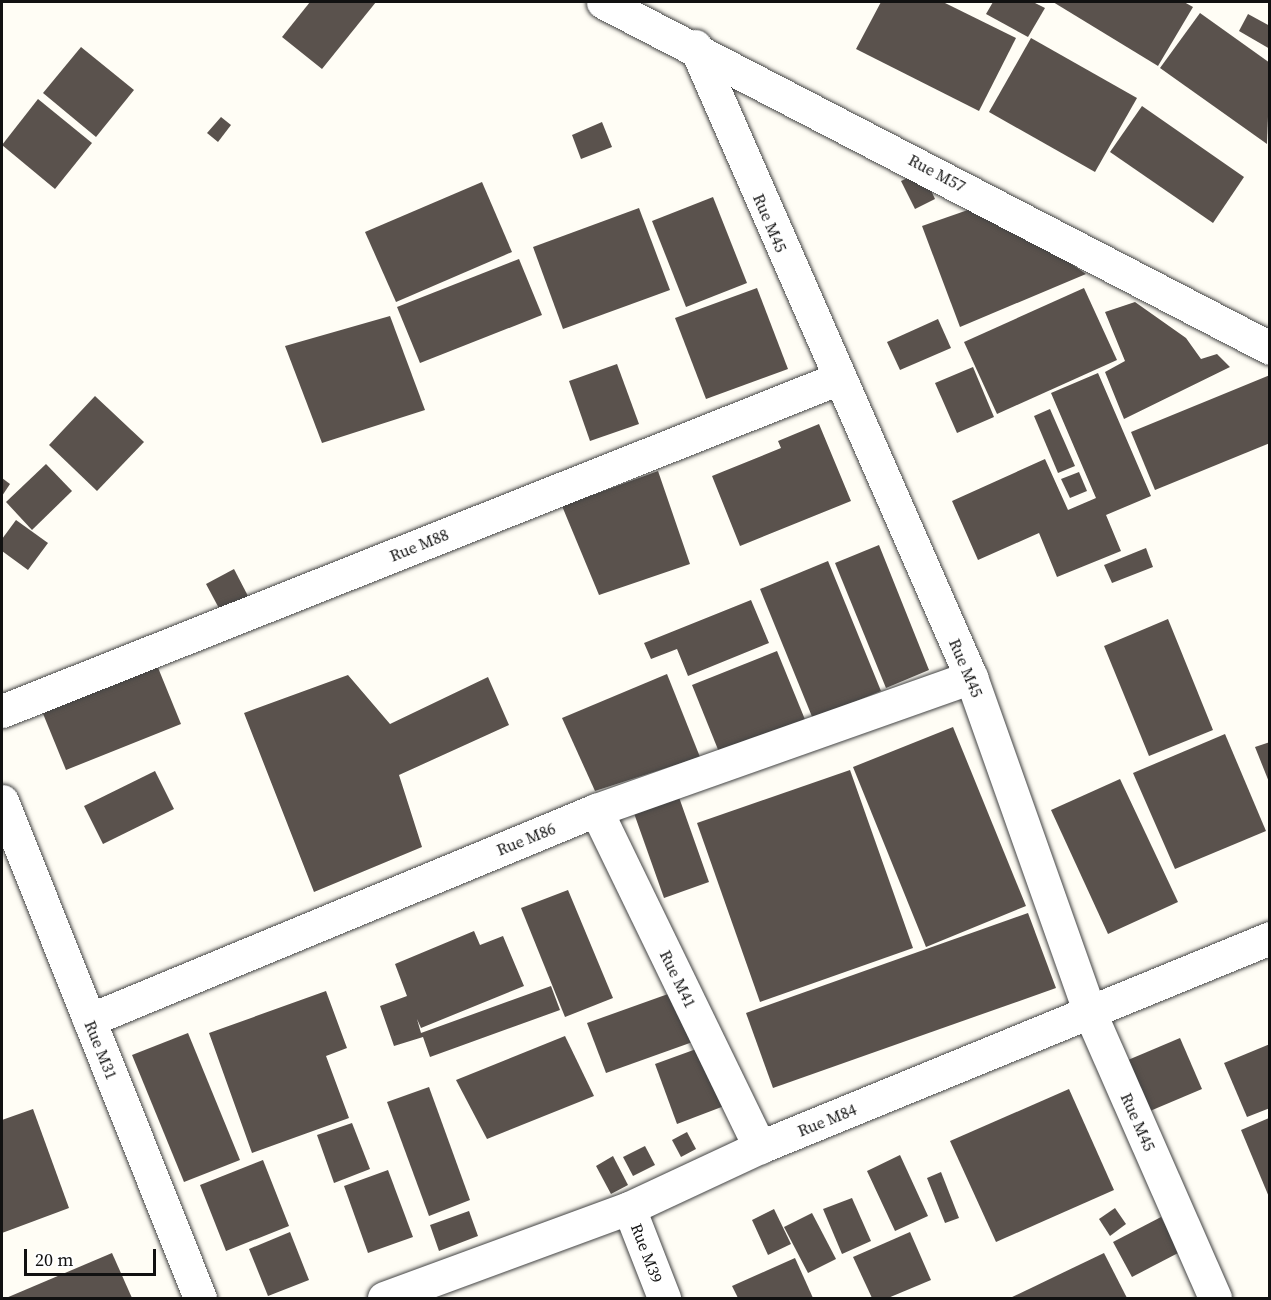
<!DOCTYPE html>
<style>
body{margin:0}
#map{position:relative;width:1271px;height:1300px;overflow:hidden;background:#fffdf5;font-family:"Source Serif 4",serif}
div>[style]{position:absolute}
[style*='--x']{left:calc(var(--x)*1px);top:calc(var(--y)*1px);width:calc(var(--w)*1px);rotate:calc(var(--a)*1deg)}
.building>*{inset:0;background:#5a524d}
.roads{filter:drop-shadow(0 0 2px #444) drop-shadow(0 0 2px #444)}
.minor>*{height:33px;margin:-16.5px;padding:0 16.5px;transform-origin:16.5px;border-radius:16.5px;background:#fff}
span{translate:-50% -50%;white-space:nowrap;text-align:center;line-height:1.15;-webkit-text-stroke:6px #fff;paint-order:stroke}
.street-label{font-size:16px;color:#111}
.frame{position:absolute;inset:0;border:3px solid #111;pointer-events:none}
.scale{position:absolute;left:24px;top:1249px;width:132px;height:27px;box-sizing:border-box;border:3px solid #111;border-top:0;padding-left:8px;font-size:18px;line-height:21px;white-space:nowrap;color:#111;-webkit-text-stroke:4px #fff;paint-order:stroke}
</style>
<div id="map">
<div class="building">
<div style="clip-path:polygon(310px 2px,376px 2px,322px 69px,282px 37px)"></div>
<div style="clip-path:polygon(881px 2px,943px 2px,1016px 38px,979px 111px,856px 49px)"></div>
<div style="clip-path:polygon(993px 2px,1033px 2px,1045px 8px,1028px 37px,986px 14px)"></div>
<div style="clip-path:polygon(1053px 2px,1184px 2px,1193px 7px,1158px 66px)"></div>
<div style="clip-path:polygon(1200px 13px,1270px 63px,1267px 144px,1160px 68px)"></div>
<div style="clip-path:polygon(1248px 14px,1270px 26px,1270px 49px,1239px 31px)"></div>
<div style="clip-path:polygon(1031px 38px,1137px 98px,1095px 172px,989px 112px)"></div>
<div style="clip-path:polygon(81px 47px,134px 90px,96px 137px,43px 93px)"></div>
<div style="clip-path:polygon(38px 99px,92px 143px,55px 189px,2px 145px)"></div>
<div style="clip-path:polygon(1142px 106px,1244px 177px,1213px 223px,1110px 152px)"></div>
<div style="clip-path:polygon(221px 117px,231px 125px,218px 142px,207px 133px)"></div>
<div style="clip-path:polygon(602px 122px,612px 147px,581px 159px,572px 135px)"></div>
<div style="clip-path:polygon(922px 171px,935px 199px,915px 209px,901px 181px)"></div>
<div style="clip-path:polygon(482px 182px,512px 252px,396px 302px,365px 232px)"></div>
<div style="clip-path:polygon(713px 197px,747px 283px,686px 307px,652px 221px)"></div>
<div style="clip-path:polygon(985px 204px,1086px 274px,960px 327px,922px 226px)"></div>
<div style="clip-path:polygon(639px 208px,670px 290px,563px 329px,533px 247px)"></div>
<div style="clip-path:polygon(519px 259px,542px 315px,420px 363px,397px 307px)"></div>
<div style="clip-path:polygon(757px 288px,788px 369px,706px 399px,675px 318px)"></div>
<div style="clip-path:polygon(1084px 288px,1117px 360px,997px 414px,964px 342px)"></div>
<div style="clip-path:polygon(1135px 302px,1186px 338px,1201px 359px,1217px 354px,1230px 367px,1124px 419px,1105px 372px,1125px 361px,1105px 312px)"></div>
<div style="clip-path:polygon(390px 316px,425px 410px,322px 443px,285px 346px)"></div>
<div style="clip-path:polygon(938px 319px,951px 348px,900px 370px,887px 342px)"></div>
<div style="clip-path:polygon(617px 364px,639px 424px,590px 441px,569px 381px)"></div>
<div style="clip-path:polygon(973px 367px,994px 417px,957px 433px,935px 383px)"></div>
<div style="clip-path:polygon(1098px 373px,1151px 496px,1106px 515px,1121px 551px,1057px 577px,1039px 533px,978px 560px,952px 501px,1045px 459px,1068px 510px,1096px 498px,1051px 393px)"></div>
<div style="clip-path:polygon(1270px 375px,1270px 443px,1155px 490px,1131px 432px)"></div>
<div style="clip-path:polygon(95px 396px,144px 442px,97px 491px,49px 445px)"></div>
<div style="clip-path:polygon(1050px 409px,1075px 466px,1058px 473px,1034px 416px)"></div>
<div style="clip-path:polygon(819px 424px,851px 501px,740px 546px,712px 476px,781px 448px,778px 441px)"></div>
<div style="clip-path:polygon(46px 464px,72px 491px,32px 530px,6px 502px)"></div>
<div style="clip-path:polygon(658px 471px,690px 564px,599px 595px,562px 506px)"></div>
<div style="clip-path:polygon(1079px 472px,1087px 491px,1070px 498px,1061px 479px)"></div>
<div style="clip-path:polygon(2px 478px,10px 484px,2px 496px)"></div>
<div style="clip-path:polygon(16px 520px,48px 543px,28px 570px,2px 551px,2px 539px)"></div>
<div style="clip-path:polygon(879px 545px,929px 670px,886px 688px,835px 563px)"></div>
<div style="clip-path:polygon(1146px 548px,1153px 567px,1112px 583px,1104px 565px)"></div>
<div style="clip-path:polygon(828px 561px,881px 691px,813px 719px,760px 589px)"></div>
<div style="clip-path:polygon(234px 569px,249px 598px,221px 612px,206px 584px)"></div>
<div style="clip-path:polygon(751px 600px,769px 643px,688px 676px,677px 649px,651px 659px,644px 643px)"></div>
<div style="clip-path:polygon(1168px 619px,1213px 730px,1149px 756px,1104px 646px)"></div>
<div style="clip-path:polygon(777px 651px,806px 722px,721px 757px,692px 685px)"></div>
<div style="clip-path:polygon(152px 653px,181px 724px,66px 770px,37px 699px)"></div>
<div style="clip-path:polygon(667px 674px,700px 757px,595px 791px,562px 718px)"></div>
<div style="clip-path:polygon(348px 675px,390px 724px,488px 677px,509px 725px,399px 775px,422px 847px,314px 892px,244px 713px)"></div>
<div style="clip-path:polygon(953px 727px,1026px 906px,926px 947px,853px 767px)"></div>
<div style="clip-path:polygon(1225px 734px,1266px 831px,1175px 869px,1133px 773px)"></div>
<div style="clip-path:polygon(1270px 742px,1270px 782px,1269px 782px,1255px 747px)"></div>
<div style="clip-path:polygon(850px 770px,913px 948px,760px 1002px,697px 823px)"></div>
<div style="clip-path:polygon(155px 771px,174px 809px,103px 844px,84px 806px)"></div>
<div style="clip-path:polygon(1120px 779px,1178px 902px,1108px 934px,1051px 810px)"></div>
<div style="clip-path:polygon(675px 786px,709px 882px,664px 898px,630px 802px)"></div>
<div style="clip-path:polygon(568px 890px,613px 998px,565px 1017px,521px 908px)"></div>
<div style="clip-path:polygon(1028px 913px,1056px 988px,773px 1088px,746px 1013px)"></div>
<div style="clip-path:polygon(474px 931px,480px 945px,503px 936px,524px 986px,421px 1028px,417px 1019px,421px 1033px,551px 986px,560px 1010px,430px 1057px,423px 1037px,394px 1046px,380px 1006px,407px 996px,395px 964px)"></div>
<div style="clip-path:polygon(682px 989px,701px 1039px,606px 1073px,587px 1023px)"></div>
<div style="clip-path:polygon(326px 991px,347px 1048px,326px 1056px,349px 1118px,252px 1153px,209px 1033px)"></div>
<div style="clip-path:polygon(188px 1033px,240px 1160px,184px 1182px,132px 1055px)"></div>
<div style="clip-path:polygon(565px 1036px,594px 1096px,487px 1139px,456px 1080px)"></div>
<div style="clip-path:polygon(1180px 1038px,1202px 1089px,1150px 1111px,1128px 1060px)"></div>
<div style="clip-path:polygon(710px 1044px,732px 1103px,677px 1124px,655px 1064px)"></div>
<div style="clip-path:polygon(1270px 1044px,1270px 1108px,1247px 1117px,1224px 1063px)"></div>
<div style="clip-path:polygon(429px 1087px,470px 1200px,429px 1216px,387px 1102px)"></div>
<div style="clip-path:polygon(1069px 1089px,1114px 1190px,996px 1242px,950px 1141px)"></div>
<div style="clip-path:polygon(33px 1109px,69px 1208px,2px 1233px,2px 1120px)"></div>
<div style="clip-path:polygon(1269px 1118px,1269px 1197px,1241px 1130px)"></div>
<div style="clip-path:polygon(352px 1123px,370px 1169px,334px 1183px,317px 1135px)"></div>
<div style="clip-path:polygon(687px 1132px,696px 1149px,681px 1157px,672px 1140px)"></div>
<div style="clip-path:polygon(645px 1146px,655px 1165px,633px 1176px,623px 1157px)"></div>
<div style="clip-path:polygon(900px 1155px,928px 1216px,895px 1231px,867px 1171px)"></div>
<div style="clip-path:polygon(613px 1156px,628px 1185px,611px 1194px,596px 1166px)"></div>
<div style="clip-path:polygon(263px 1160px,289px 1226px,226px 1251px,200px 1185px)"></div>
<div style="clip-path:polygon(388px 1170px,413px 1237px,368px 1253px,344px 1186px)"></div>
<div style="clip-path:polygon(941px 1172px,959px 1218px,945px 1223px,927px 1178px)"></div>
<div style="clip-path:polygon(852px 1198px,871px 1241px,842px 1254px,823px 1209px)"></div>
<div style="clip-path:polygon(1115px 1208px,1126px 1224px,1110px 1236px,1099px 1219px)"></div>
<div style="clip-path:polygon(774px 1209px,791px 1244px,768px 1255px,752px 1220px)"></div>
<div style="clip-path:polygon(469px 1211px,478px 1236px,439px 1251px,430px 1225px)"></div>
<div style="clip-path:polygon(812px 1213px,836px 1259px,808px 1273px,784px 1227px)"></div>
<div style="clip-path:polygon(1161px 1217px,1180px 1252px,1132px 1277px,1113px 1242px)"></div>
<div style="clip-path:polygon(290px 1232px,309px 1280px,268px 1296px,249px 1249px)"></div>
<div style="clip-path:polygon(910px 1232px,931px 1280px,888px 1298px,872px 1298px,853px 1257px)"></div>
<div style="clip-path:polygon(112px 1253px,132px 1298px,6px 1298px)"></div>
<div style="clip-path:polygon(1104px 1253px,1127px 1298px,1010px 1298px)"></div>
<div style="clip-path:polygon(795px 1258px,813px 1298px,738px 1298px,732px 1286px)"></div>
</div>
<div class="roads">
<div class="minor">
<div style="--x:603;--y:2;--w:751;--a:27.42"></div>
<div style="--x:695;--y:46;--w:689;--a:66.38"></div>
<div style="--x:971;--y:677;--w:356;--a:70.5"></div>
<div style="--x:1090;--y:1013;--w:311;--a:66.3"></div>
<div style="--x:2;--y:711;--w:899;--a:-21.68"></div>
<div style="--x:2;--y:801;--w:535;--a:68.28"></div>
<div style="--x:596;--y:810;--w:375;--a:64.1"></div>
<div style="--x:89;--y:1020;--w:549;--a:-22.5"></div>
<div style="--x:596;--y:810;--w:398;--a:-19.5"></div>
<div style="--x:629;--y:1208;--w:97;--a:68.7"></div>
<div style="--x:384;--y:1298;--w:261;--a:-20.2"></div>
<div style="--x:629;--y:1208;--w:145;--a:-25"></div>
<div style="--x:760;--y:1147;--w:551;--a:-22.28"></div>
</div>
</div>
<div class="street-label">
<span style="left:937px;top:173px;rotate:28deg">Rue M57</span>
<span style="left:770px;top:223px;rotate:67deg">Rue M45</span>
<span style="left:419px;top:545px;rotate:-22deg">Rue M88</span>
<span style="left:966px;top:668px;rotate:67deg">Rue M45</span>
<span style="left:526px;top:839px;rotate:-22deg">Rue M86</span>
<span style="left:678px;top:979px;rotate:64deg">Rue M41</span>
<span style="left:101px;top:1050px;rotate:68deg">Rue M31</span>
<span style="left:827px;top:1120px;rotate:-22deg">Rue M84</span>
<span style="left:1138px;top:1122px;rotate:66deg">Rue M45</span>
<span style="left:647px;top:1253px;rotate:69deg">Rue M39</span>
</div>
<div class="frame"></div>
<div class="scale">20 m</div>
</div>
